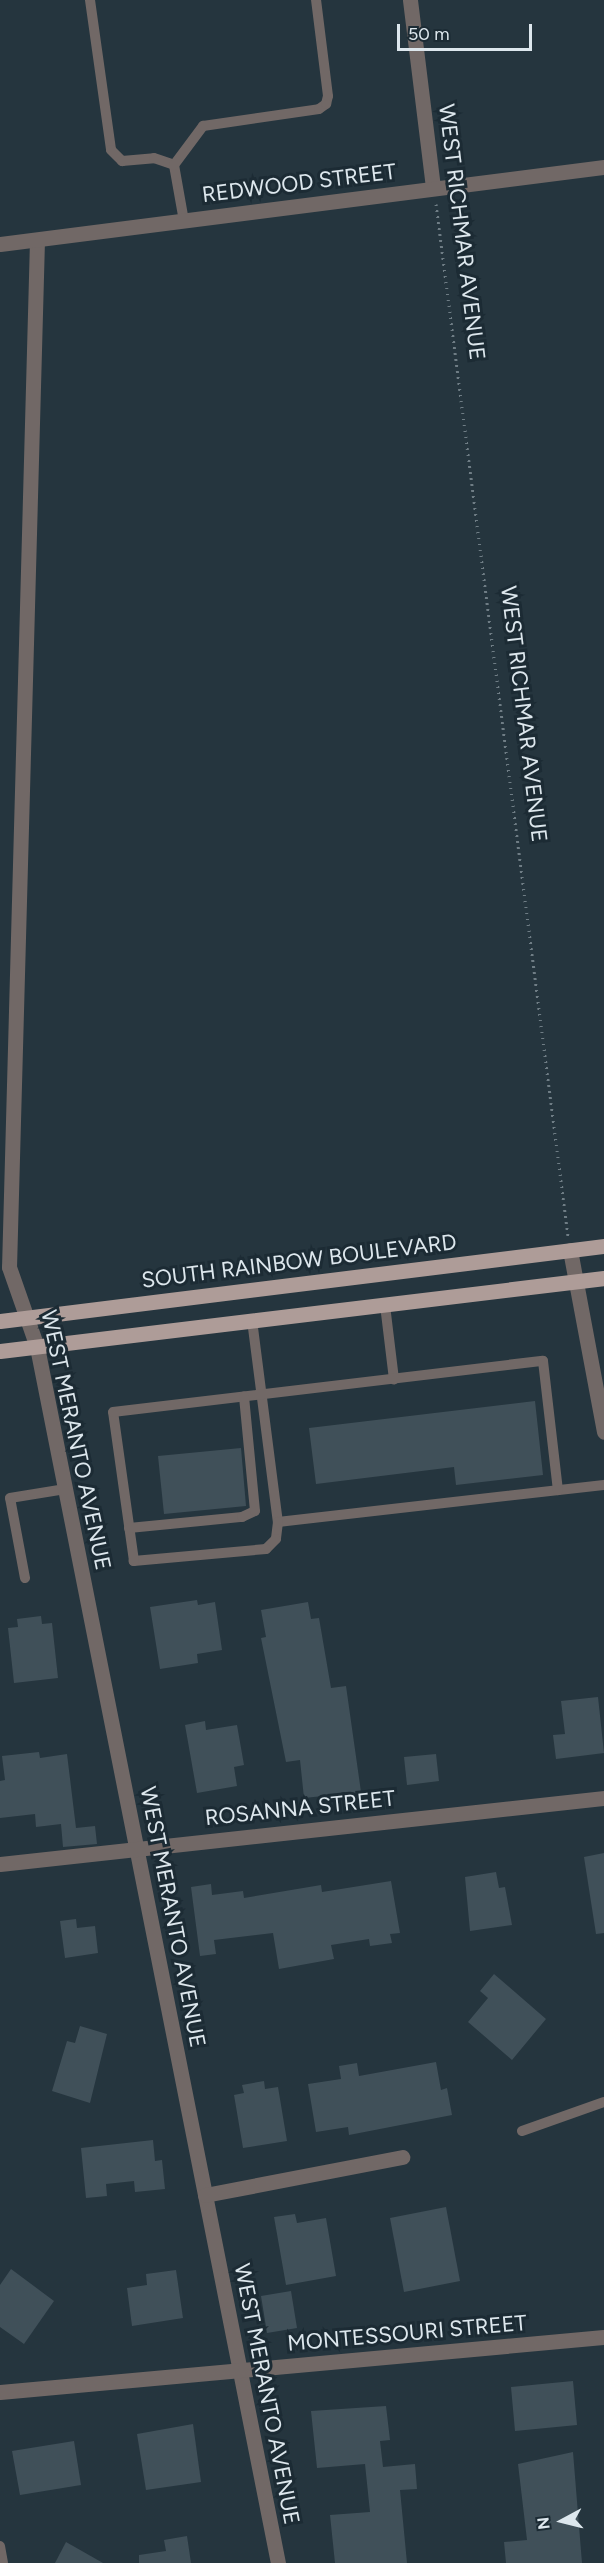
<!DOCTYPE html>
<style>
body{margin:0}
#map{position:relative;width:604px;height:2563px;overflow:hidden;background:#25353e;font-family:Figtree,sans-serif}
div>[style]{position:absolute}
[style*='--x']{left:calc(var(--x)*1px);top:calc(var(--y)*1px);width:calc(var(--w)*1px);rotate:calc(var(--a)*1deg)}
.building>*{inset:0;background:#405059}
.path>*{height:3px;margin-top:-1.5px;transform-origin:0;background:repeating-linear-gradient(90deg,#6f7d85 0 1.5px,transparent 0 6px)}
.lane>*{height:10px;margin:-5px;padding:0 5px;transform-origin:5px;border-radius:5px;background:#716866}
.street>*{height:15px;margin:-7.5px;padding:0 7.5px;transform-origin:7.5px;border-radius:7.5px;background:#716866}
.primary>*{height:15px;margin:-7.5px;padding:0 7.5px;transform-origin:7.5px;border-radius:7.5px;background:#ae9c98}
span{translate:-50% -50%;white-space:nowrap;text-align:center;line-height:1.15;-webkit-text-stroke:6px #1c2b34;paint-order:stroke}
.street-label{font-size:22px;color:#dde7ed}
.north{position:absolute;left:532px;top:2491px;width:60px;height:60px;-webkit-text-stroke:4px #1c2b34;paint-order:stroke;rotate:263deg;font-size:16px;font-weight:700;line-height:24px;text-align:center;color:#dde7ed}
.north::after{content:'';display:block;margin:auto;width:21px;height:27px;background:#dde7ed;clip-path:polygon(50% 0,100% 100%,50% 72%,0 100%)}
.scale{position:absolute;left:397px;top:24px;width:135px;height:27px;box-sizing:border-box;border:3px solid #dde7ed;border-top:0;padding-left:8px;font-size:18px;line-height:21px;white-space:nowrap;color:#dde7ed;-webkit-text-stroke:4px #1c2b34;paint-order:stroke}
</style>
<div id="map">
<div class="building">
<div style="clip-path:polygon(535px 1401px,543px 1475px,456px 1485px,454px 1467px,316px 1484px,309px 1428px)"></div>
<div style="clip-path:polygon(241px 1448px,246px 1506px,164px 1514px,158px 1456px)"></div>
<div style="clip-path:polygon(197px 1600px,198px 1605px,215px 1602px,222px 1650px,197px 1654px,198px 1663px,160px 1669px,150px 1607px)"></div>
<div style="clip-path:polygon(308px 1602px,311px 1619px,319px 1618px,331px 1688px,346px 1686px,361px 1792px,304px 1798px,300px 1760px,286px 1762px,261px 1638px,266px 1637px,261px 1610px)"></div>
<div style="clip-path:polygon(41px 1616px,42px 1624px,52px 1623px,58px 1678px,14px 1683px,8px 1628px,18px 1627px,17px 1619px)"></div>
<div style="clip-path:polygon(598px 1697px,604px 1753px,556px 1759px,553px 1735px,565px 1734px,561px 1701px)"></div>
<div style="clip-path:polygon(205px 1721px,206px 1730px,237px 1725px,244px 1765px,234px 1767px,237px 1786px,197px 1793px,185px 1725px)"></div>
<div style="clip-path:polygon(39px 1752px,40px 1758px,67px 1754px,76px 1828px,95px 1826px,97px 1844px,63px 1847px,61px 1824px,36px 1827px,35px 1814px,0 1818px,0 1781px,5px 1780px,2px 1756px)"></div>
<div style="clip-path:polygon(436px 1754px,439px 1781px,407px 1785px,404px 1757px)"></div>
<div style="clip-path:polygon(604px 1853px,604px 1933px,596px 1934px,584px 1857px)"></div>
<div style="clip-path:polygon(496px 1872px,499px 1888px,505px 1887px,512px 1925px,470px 1931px,465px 1877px)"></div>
<div style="clip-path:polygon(391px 1881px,400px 1933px,390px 1934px,392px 1943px,370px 1946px,369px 1939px,331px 1945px,334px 1959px,279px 1969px,273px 1933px,214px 1940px,216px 1954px,200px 1956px,191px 1887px,211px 1884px,212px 1895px,243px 1891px,244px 1898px,321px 1885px,322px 1892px)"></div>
<div style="clip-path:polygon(76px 1919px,77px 1928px,95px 1926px,98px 1953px,65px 1958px,60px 1921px)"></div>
<div style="clip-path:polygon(494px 1974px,546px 2019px,512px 2060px,468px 2022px,488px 1998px,480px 1991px)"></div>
<div style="clip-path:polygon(80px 2026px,107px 2034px,90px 2103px,52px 2091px,67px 2041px,75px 2043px)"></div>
<div style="clip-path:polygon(436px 2062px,441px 2090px,447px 2088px,452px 2115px,349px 2135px,348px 2127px,316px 2132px,308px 2084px,341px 2079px,339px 2066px,357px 2063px,359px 2076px)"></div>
<div style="clip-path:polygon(264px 2081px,265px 2089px,278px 2087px,287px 2141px,243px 2148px,234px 2095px,244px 2093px,242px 2085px)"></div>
<div style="clip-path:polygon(153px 2140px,155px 2161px,162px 2160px,165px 2189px,135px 2192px,134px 2181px,106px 2184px,107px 2196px,86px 2198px,81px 2148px)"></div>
<div style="clip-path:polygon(446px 2207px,460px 2281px,404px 2292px,390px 2218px)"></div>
<div style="clip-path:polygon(295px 2214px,297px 2223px,326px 2218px,336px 2276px,286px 2285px,274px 2217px)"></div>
<div style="clip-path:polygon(11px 2269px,54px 2301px,24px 2344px,0 2327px,0 2285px)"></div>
<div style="clip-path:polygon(176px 2270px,183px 2318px,132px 2326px,127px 2288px,147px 2285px,146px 2274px)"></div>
<div style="clip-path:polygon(291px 2291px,297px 2328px,267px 2333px,261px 2296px)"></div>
<div style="clip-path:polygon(573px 2381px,577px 2425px,515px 2431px,511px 2387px)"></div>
<div style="clip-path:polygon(386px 2406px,390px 2440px,380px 2441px,383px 2467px,415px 2464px,417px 2489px,400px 2490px,407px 2563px,335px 2563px,330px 2515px,370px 2512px,365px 2464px,317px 2468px,311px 2411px)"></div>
<div style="clip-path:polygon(193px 2424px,201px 2482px,146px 2490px,137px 2434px)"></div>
<div style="clip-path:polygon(74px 2441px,81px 2485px,20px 2495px,12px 2451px)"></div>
<div style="clip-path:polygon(573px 2452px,582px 2563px,506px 2563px,504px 2542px,527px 2540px,518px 2464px)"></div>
<div style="clip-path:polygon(187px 2536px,191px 2563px,139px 2563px,139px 2555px,166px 2551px,164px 2540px)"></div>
<div style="clip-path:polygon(66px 2542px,103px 2563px,55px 2563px)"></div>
</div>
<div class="path">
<div style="--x:436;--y:204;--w:1040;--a:82.71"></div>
</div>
<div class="lane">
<div style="--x:90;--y:0;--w:151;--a:82"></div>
<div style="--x:111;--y:150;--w:16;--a:45"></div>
<div style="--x:122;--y:161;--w:32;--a:-5"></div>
<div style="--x:154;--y:158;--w:21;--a:19"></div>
<div style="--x:174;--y:165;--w:57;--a:79.9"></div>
<div style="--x:174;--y:165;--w:49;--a:-53.4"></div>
<div style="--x:203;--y:126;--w:117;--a:-8.3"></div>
<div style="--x:319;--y:109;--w:9;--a:-36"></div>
<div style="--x:326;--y:104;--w:8;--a:-76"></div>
<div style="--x:328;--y:96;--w:97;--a:-97.1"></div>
<div style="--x:385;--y:1305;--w:75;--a:83.1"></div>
<div style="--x:252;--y:1320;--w:204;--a:82.7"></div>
<div style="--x:278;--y:1522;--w:328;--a:-6.5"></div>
<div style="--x:278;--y:1522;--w:17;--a:97"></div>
<div style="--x:276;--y:1539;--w:14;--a:135"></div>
<div style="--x:266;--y:1549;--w:133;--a:174.8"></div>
<div style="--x:134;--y:1561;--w:150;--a:-98"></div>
<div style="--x:113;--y:1412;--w:433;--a:-6.8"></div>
<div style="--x:543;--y:1361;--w:130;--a:83.4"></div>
<div style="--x:129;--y:1528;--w:114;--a:-5.6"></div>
<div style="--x:242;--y:1517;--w:14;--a:-25"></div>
<div style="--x:255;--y:1511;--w:115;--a:-95.5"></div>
<div style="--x:25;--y:1578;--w:81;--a:-100.6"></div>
<div style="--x:10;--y:1498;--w:56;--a:-9.3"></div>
<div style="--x:522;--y:2131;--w:87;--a:-19.5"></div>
<div style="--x:0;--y:2546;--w:17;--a:80"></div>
</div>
<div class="street">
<div style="--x:410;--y:0;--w:189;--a:83"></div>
<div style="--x:37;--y:240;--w:1027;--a:91.56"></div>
<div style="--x:9;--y:1267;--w:85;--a:70.7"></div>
<div style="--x:37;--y:1347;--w:1240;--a:78.79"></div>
<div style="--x:0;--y:244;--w:609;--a:-7.27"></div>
<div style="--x:570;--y:1250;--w:185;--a:79.4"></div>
<div style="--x:0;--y:1864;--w:608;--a:-6.24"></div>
<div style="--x:205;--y:2195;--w:201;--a:-10.9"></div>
<div style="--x:0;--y:2392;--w:606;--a:-5.2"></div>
</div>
<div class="primary">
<div style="--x:0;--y:1321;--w:609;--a:-7.08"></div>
<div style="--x:0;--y:1351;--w:608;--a:-6.89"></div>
</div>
<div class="street-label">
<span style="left:299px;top:183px;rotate:-7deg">REDWOOD STREET</span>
<span style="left:462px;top:232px;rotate:83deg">WEST RICHMAR AVENUE</span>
<span style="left:524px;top:714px;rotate:83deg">WEST RICHMAR AVENUE</span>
<span style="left:299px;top:1261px;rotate:-7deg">SOUTH RAINBOW BOULEVARD</span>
<span style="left:76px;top:1440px;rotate:78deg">WEST MERANTO AVENUE</span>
<span style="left:300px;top:1808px;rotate:-6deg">ROSANNA STREET</span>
<span style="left:173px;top:1917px;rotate:79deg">WEST MERANTO AVENUE</span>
<span style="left:407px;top:2333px;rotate:-5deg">MONTESSOURI STREET</span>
<span style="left:267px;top:2394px;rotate:79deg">WEST MERANTO AVENUE</span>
</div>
<div class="north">N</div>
<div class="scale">50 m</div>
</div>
